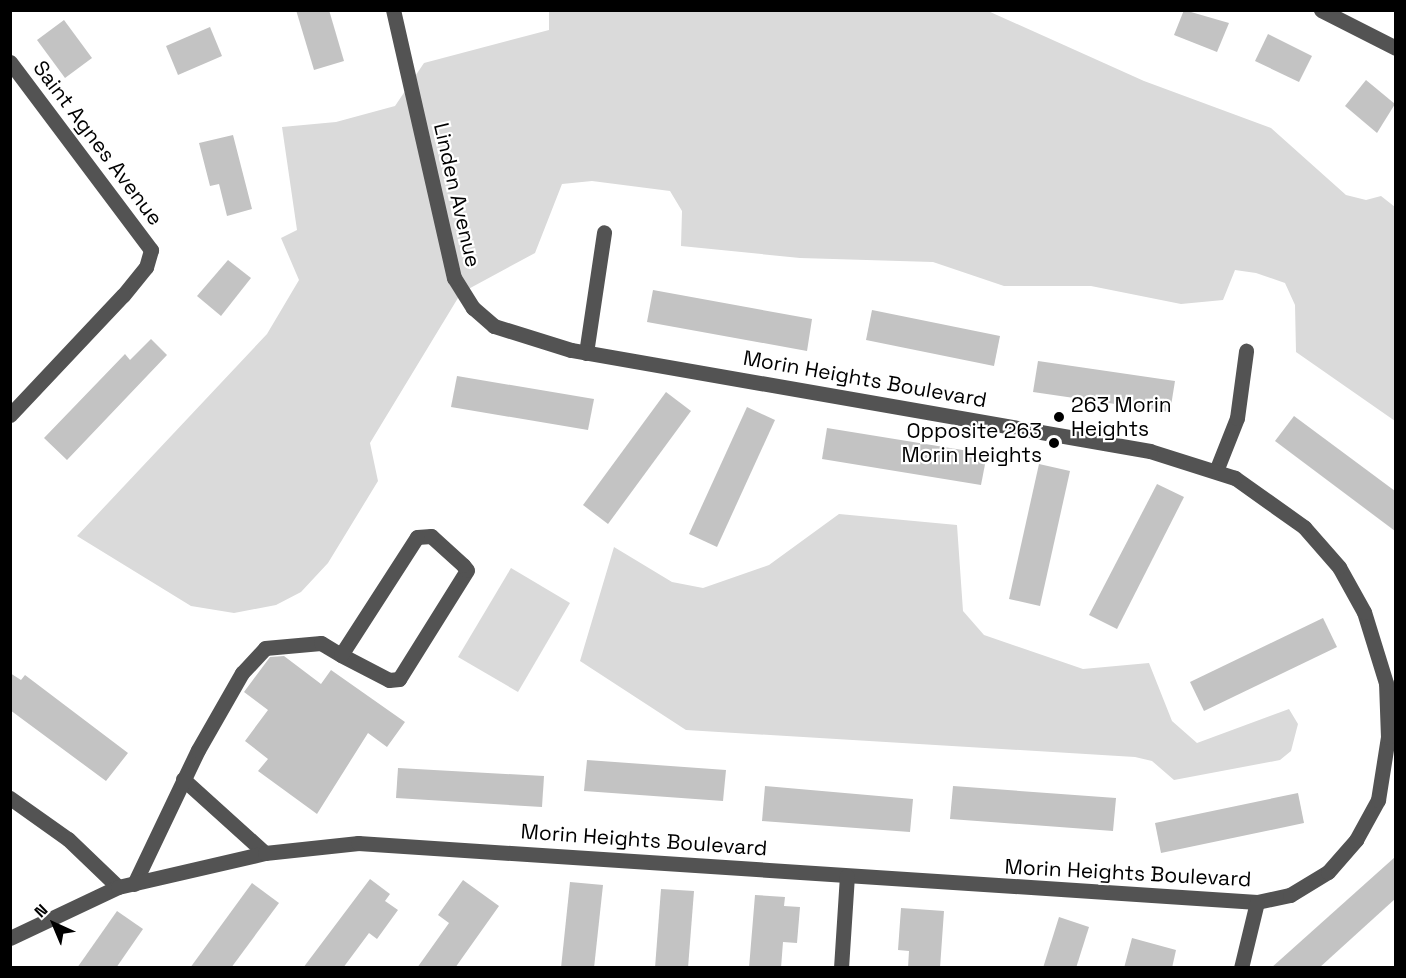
<!DOCTYPE html>
<style>
body{margin:0}
#map{position:relative;width:1406px;height:978px;overflow:hidden;background:#fff;font-family:"Space Grotesk",sans-serif}
div>[style]{position:absolute}
[style*='--x']{left:calc(var(--x)*1px);top:calc(var(--y)*1px);width:calc(var(--w)*1px);rotate:calc(var(--a)*1deg)}
.green>*{inset:0;background:#dadada}
.building>*{inset:0;background:#c3c3c3}
.minor>*{height:15px;margin:-7.5px;padding:0 7.5px;transform-origin:7.5px;border-radius:7.5px;background:#535353}
.dots>*{width:16px;height:16px;translate:-50% -50%;box-sizing:border-box;border:3px solid #fff;border-radius:50%}
span{translate:-50% -50%;white-space:nowrap;text-align:center;line-height:1.15;-webkit-text-stroke:4.5px #fff;paint-order:stroke}
.street-label{font-size:21px;color:#000}
.poi-label{font-size:21px;color:#000}
.left{translate:0 -50%;text-align:left}
.right{translate:-100% -50%;text-align:right}
.frame{position:absolute;inset:0;border:12px solid #000;pointer-events:none}
.north{position:absolute;left:24px;top:894px;width:60px;height:60px;-webkit-text-stroke:4px #fff;paint-order:stroke;rotate:316deg;font-size:16px;font-weight:700;line-height:24px;text-align:center;color:#000}
.north::after{content:'';display:block;margin:auto;width:21px;height:27px;background:#000;clip-path:polygon(50% 0,100% 100%,50% 72%,0 100%)}
</style>
<div id="map">
<div class="green">
<div style="clip-path:polygon(549px 11px,988px 11px,1144px 81px,1271px 128px,1346px 195px,1366px 200px,1381px 196px,1395px 207px,1395px 421px,1296px 352px,1295px 305px,1285px 283px,1256px 273px,1235px 270px,1223px 300px,1181px 304px,1091px 286px,1004px 286px,933px 262px,800px 258px,681px 246px,682px 211px,670px 191px,592px 181px,562px 184px,535px 253px,461px 293px,370px 443px,378px 481px,328px 563px,301px 592px,276px 605px,234px 613px,191px 606px,77px 536px,267px 334px,299px 280px,281px 238px,297px 230px,282px 127px,336px 122px,395px 106px,424px 63px,549px 30px)"></div>
<div style="clip-path:polygon(839px 514px,957px 525px,963px 611px,984px 635px,1083px 669px,1149px 663px,1172px 721px,1197px 743px,1289px 709px,1298px 724px,1291px 751px,1280px 760px,1174px 780px,1152px 761px,1135px 757px,686px 730px,580px 661px,614px 547px,672px 582px,703px 588px,769px 565px)"></div>
<div style="clip-path:polygon(511px 568px,570px 603px,518px 692px,458px 657px)"></div>
</div>
<div class="building">
<div style="clip-path:polygon(296px 10px,329px 10px,344px 61px,314px 70px)"></div>
<div style="clip-path:polygon(1184px 10px,1229px 23px,1217px 52px,1174px 35px)"></div>
<div style="clip-path:polygon(64px 20px,92px 58px,65px 78px,37px 40px)"></div>
<div style="clip-path:polygon(210px 27px,222px 56px,178px 75px,166px 46px)"></div>
<div style="clip-path:polygon(1268px 34px,1312px 56px,1299px 82px,1255px 61px)"></div>
<div style="clip-path:polygon(1366px 80px,1395px 104px,1377px 133px,1345px 106px)"></div>
<div style="clip-path:polygon(233px 135px,252px 209px,227px 216px,219px 184px,210px 186px,199px 143px)"></div>
<div style="clip-path:polygon(228px 260px,251px 278px,221px 316px,197px 296px)"></div>
<div style="clip-path:polygon(653px 290px,812px 319px,807px 351px,647px 322px)"></div>
<div style="clip-path:polygon(872px 310px,1000px 336px,994px 366px,866px 340px)"></div>
<div style="clip-path:polygon(151px 339px,167px 355px,67px 460px,44px 438px,125px 354px,130px 360px)"></div>
<div style="clip-path:polygon(1038px 361px,1175px 381px,1170px 412px,1033px 392px)"></div>
<div style="clip-path:polygon(457px 376px,594px 399px,588px 430px,451px 407px)"></div>
<div style="clip-path:polygon(666px 392px,691px 411px,608px 524px,583px 505px)"></div>
<div style="clip-path:polygon(747px 407px,775px 420px,717px 547px,689px 534px)"></div>
<div style="clip-path:polygon(1294px 416px,1395px 491px,1395px 531px,1275px 441px)"></div>
<div style="clip-path:polygon(827px 428px,987px 454px,981px 485px,822px 459px)"></div>
<div style="clip-path:polygon(1039px 464px,1070px 471px,1040px 606px,1009px 599px)"></div>
<div style="clip-path:polygon(1157px 484px,1184px 497px,1117px 629px,1089px 615px)"></div>
<div style="clip-path:polygon(1323px 618px,1337px 647px,1204px 711px,1190px 682px)"></div>
<div style="clip-path:polygon(284px 656px,321px 684px,331px 670px,405px 722px,387px 747px,368px 733px,317px 814px,258px 771px,268px 759px,245px 741px,268px 710px,244px 692px,270px 657px)"></div>
<div style="clip-path:polygon(10px 673px,21px 680px,25px 675px,128px 753px,106px 781px,10px 710px)"></div>
<div style="clip-path:polygon(587px 760px,726px 770px,723px 801px,584px 791px)"></div>
<div style="clip-path:polygon(398px 768px,544px 776px,542px 807px,396px 798px)"></div>
<div style="clip-path:polygon(765px 786px,913px 799px,910px 832px,762px 821px)"></div>
<div style="clip-path:polygon(953px 786px,1116px 798px,1113px 831px,950px 819px)"></div>
<div style="clip-path:polygon(1298px 793px,1304px 823px,1161px 853px,1155px 823px)"></div>
<div style="clip-path:polygon(1395px 857px,1395px 899px,1319px 968px,1271px 968px)"></div>
<div style="clip-path:polygon(370px 879px,390px 894px,385px 901px,398px 910px,377px 939px,369px 933px,343px 968px,303px 968px)"></div>
<div style="clip-path:polygon(463px 880px,499px 906px,455px 968px,417px 968px,449px 923px,438px 915px)"></div>
<div style="clip-path:polygon(570px 882px,603px 885px,594px 968px,561px 968px)"></div>
<div style="clip-path:polygon(252px 883px,279px 903px,231px 968px,190px 968px)"></div>
<div style="clip-path:polygon(661px 889px,694px 891px,688px 968px,655px 968px)"></div>
<div style="clip-path:polygon(755px 895px,785px 897px,784px 906px,800px 907px,797px 943px,783px 942px,781px 968px,749px 968px)"></div>
<div style="clip-path:polygon(901px 908px,944px 911px,940px 968px,908px 968px,909px 951px,898px 950px)"></div>
<div style="clip-path:polygon(117px 911px,143px 929px,116px 968px,77px 968px)"></div>
<div style="clip-path:polygon(1059px 917px,1089px 927px,1076px 968px,1043px 968px)"></div>
<div style="clip-path:polygon(1132px 938px,1176px 950px,1172px 968px,1124px 968px)"></div>
</div>
<div class="minor">
<div style="--x:1321;--y:10;--w:84;--a:26.9"></div>
<div style="--x:10;--y:62;--w:235;--a:53.1"></div>
<div style="--x:151;--y:250;--w:18;--a:106"></div>
<div style="--x:146;--y:267;--w:36;--a:129"></div>
<div style="--x:123;--y:295;--w:165;--a:133.3"></div>
<div style="--x:586;--y:353;--w:122;--a:-81.5"></div>
<div style="--x:1216;--y:471;--w:57;--a:-68.4"></div>
<div style="--x:1237;--y:418;--w:68;--a:-82.3"></div>
<div style="--x:183;--y:779;--w:110;--a:42.1"></div>
<div style="--x:10;--y:798;--w:71;--a:35.3"></div>
<div style="--x:68;--y:839;--w:69;--a:43.8"></div>
<div style="--x:134;--y:884;--w:148;--a:-64.5"></div>
<div style="--x:198;--y:750;--w:89;--a:-60.3"></div>
<div style="--x:242;--y:673;--w:34;--a:-47"></div>
<div style="--x:265;--y:648;--w:56;--a:-5.1"></div>
<div style="--x:321;--y:643;--w:23;--a:31"></div>
<div style="--x:341;--y:655;--w:54;--a:27.5"></div>
<div style="--x:389;--y:680;--w:10;--a:-6"></div>
<div style="--x:399;--y:679;--w:128;--a:-58"></div>
<div style="--x:467;--y:570;--w:6;--a:-129"></div>
<div style="--x:463;--y:565;--w:43;--a:-137.8"></div>
<div style="--x:431;--y:536;--w:14;--a:176"></div>
<div style="--x:417;--y:537;--w:140;--a:122.8"></div>
<div style="--x:10;--y:938;--w:119;--a:-25.3"></div>
<div style="--x:118;--y:887;--w:151;--a:-13"></div>
<div style="--x:265;--y:853;--w:94;--a:-6.1"></div>
<div style="--x:358;--y:843;--w:901;--a:3.75"></div>
<div style="--x:1257;--y:902;--w:34;--a:-12"></div>
<div style="--x:1290;--y:895;--w:44;--a:-31.2"></div>
<div style="--x:1328;--y:872;--w:43;--a:-48.8"></div>
<div style="--x:1356;--y:840;--w:46;--a:-61.2"></div>
<div style="--x:1378;--y:800;--w:64;--a:-81"></div>
<div style="--x:1388;--y:737;--w:54;--a:-92.1"></div>
<div style="--x:1386;--y:683;--w:74;--a:-107.2"></div>
<div style="--x:1364;--y:612;--w:51;--a:-119.1"></div>
<div style="--x:1339;--y:567;--w:53;--a:-131.2"></div>
<div style="--x:1304;--y:527;--w:85;--a:-144.6"></div>
<div style="--x:1235;--y:478;--w:89;--a:-162.4"></div>
<div style="--x:1150;--y:451;--w:588;--a:-170.1"></div>
<div style="--x:571;--y:350;--w:81;--a:-162.7"></div>
<div style="--x:494;--y:326;--w:28;--a:-139"></div>
<div style="--x:473;--y:308;--w:36;--a:-122"></div>
<div style="--x:454;--y:278;--w:275;--a:-102.8"></div>
<div style="--x:841;--y:968;--w:92;--a:-86.3"></div>
<div style="--x:1241;--y:968;--w:68;--a:-76.4"></div>
</div>
<div class="dots">
<div style="left:1059px;top:417px;background:#000"></div>
<div style="left:1054px;top:443px;background:#000"></div>
</div>
<div class="street-label">
<span style="left:98px;top:143px;rotate:53deg">Saint Agnes Avenue</span>
<span style="left:457px;top:195px;rotate:77deg">Linden Avenue</span>
<span style="left:865px;top:379px;rotate:10deg">Morin Heights Boulevard</span>
<span style="left:644px;top:840px;rotate:4deg">Morin Heights Boulevard</span>
<span style="left:1128px;top:873px;rotate:3deg">Morin Heights Boulevard</span>
</div>
<div class="poi-label">
<span class="left" style="left:1071px;top:417px">263 Morin<br>Heights</span>
<span class="right" style="left:1042px;top:443px">Opposite 263<br>Morin Heights</span>
</div>
<div class="frame"></div>
<div class="north">N</div>
</div>
